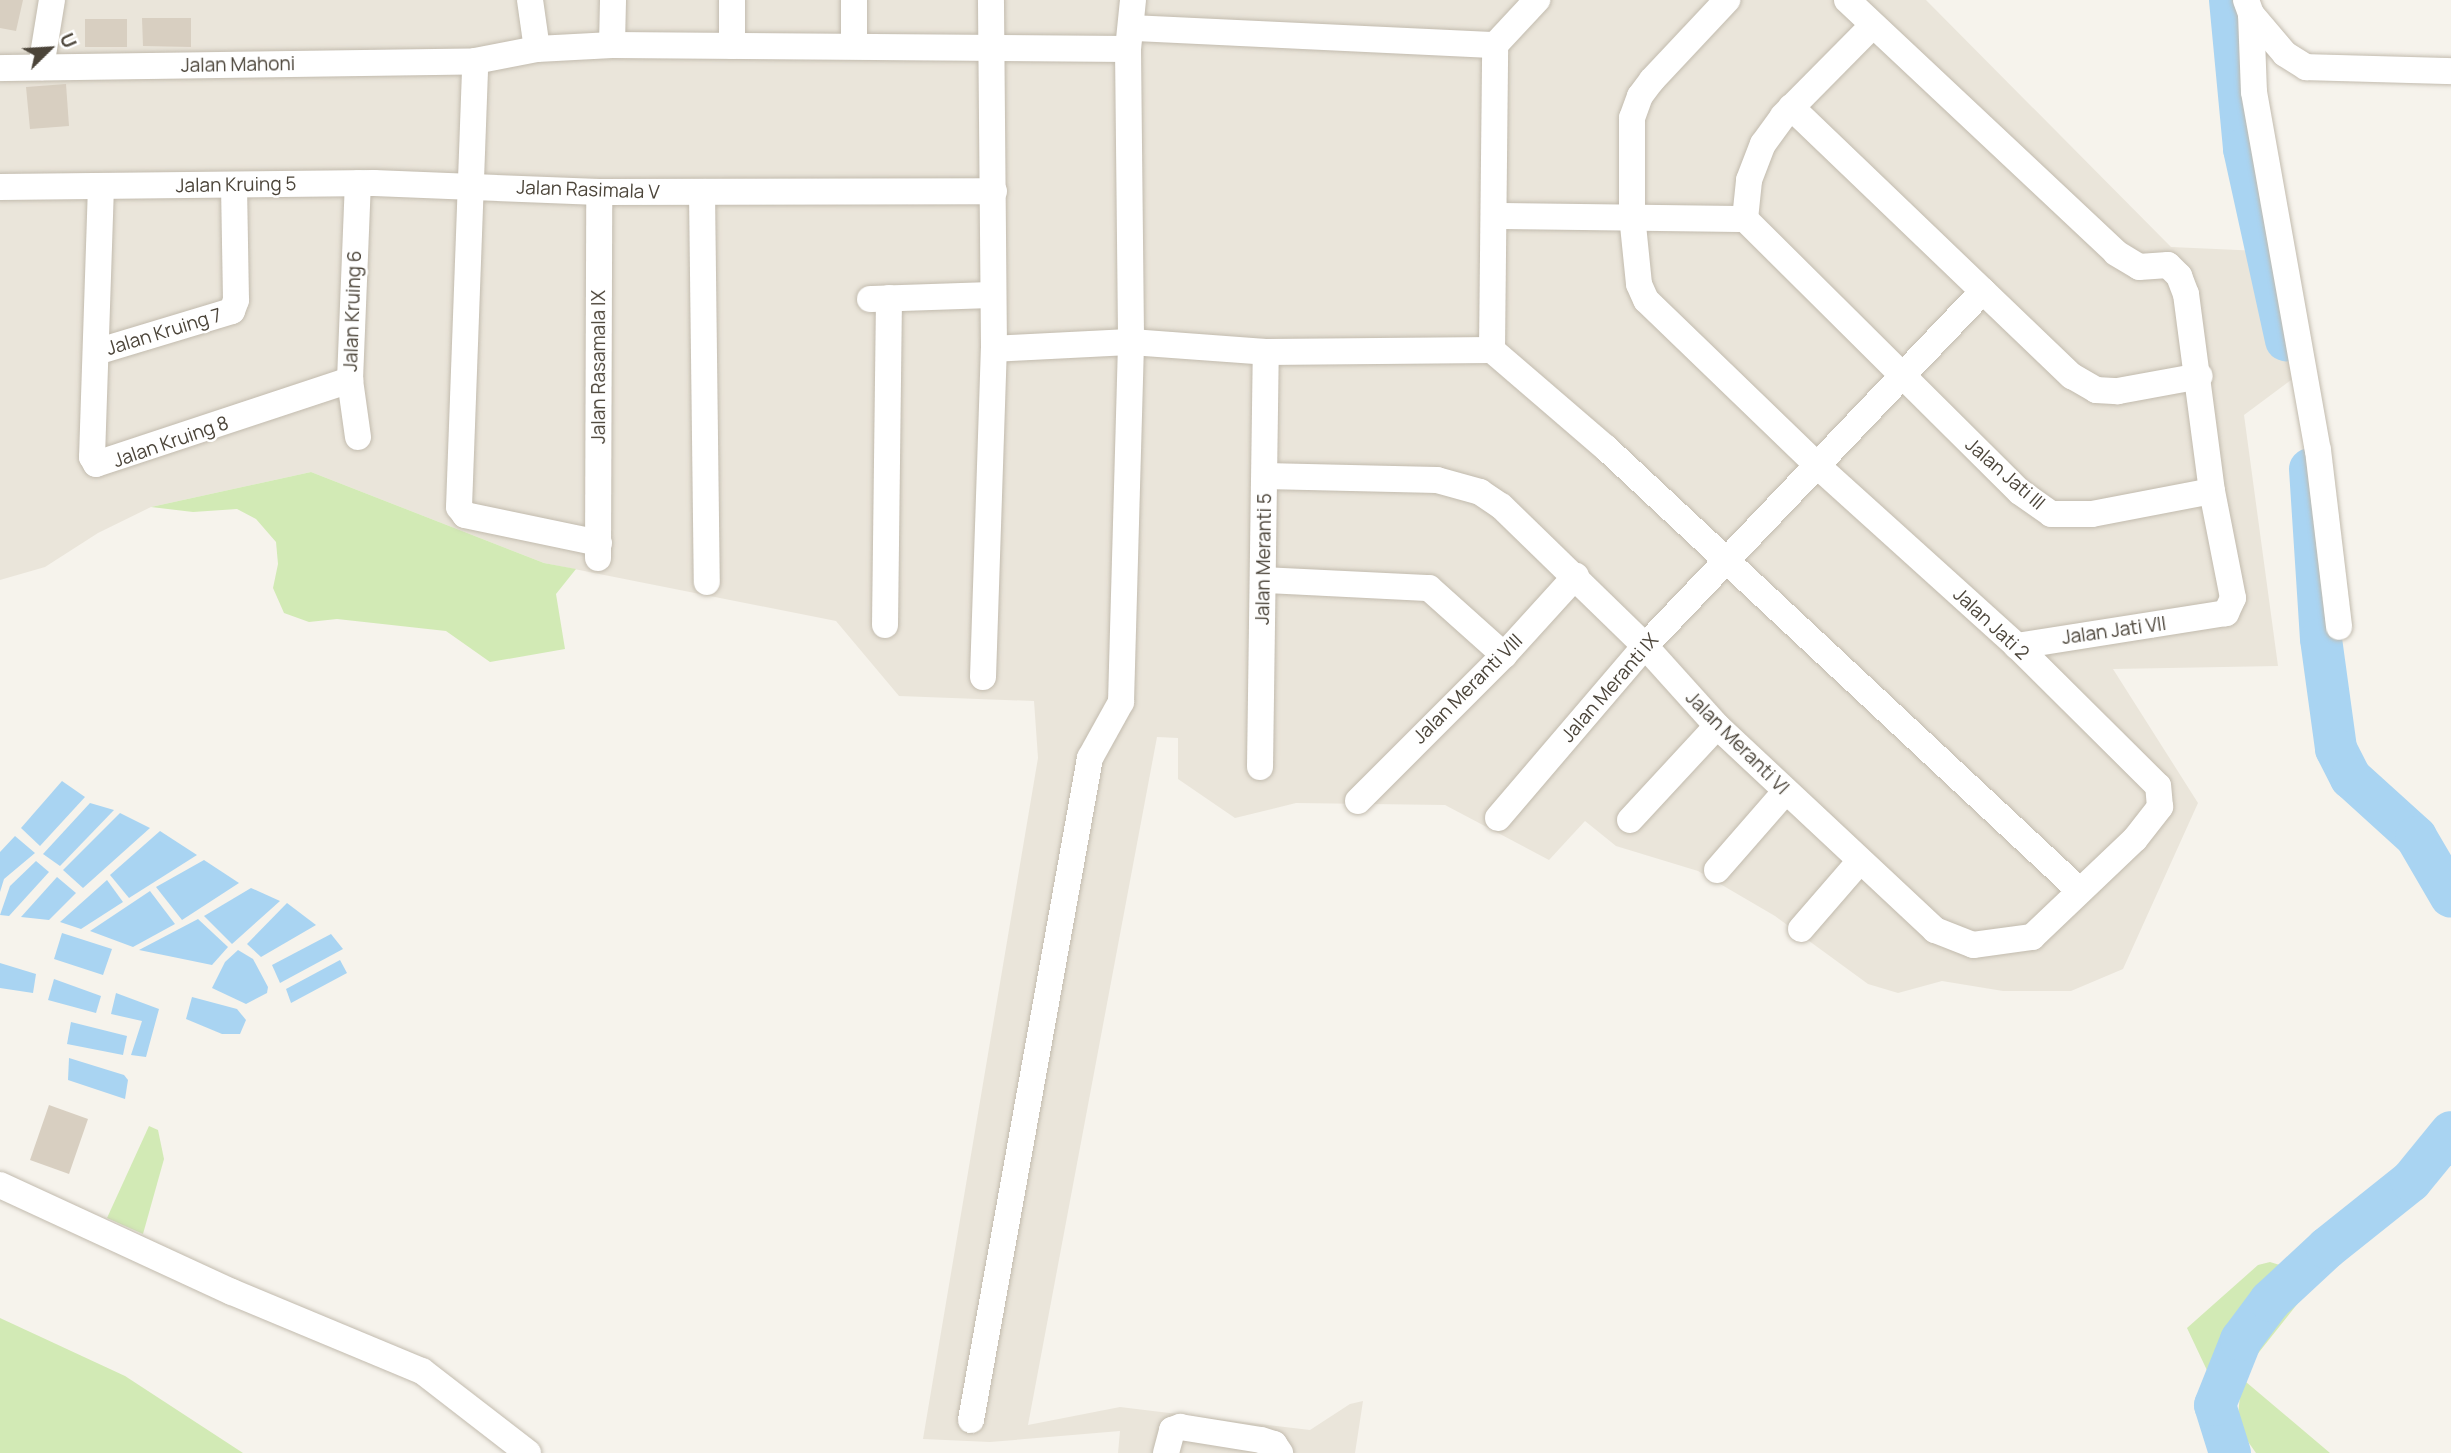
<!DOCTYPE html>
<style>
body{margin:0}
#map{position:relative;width:2451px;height:1453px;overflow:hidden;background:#f6f3ec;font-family:Manrope,sans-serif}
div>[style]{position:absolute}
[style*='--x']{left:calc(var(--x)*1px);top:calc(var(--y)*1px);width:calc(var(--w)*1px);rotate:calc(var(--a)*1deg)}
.residential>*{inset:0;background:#eae5da}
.green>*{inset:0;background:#d2eab5}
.water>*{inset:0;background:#a9d4f2}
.river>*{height:42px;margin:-21px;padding:0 21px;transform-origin:21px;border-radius:21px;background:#a9d4f2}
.building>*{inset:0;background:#d8cfc1}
.roads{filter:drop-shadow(0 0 2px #c2bbae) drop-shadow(0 0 2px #c2bbae)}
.minor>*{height:26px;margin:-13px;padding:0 13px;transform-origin:13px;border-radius:13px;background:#fff}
span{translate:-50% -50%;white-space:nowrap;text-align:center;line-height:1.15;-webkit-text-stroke:5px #fff;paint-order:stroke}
.street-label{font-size:19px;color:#4b4439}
.north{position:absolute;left:14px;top:14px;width:70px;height:70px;-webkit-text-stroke:5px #fff;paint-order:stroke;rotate:66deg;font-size:19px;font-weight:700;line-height:28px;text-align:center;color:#4b4439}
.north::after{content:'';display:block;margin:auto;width:24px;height:32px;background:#4b4439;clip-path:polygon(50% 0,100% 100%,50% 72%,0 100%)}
</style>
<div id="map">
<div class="residential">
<div style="clip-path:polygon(0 0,1926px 0,2171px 247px,2283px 252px,2307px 368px,2244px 415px,2278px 666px,2113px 669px,2198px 803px,2123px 969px,2071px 991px,2003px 991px,1942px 981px,1898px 993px,1868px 984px,1775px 916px,1698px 871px,1616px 846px,1585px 821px,1549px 860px,1445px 805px,1296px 803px,1235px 818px,1178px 779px,1178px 738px,1157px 737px,1028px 1425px,1120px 1407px,1310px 1430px,1350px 1404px,1363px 1401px,1355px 1453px,1118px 1453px,1120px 1431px,990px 1442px,923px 1439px,1038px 758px,1034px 701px,899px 696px,836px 621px,544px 563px,311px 472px,151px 507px,98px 533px,45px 567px,0 580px)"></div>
</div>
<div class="green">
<div style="clip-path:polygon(311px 472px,544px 563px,576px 569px,556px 594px,565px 649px,490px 662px,446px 631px,337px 619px,309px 622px,284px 613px,273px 588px,278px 564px,276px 542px,256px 519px,237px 509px,193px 512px,151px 507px)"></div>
<div style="clip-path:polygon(149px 1126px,158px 1130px,164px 1159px,143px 1234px,107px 1218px)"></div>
<div style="clip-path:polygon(2270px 1262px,2290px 1268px,2234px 1330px,2216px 1365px,2213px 1383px,2187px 1328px,2258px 1265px)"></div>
<div style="clip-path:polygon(2306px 1277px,2310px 1288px,2252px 1361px,2246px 1382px,2330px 1453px,2256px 1453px,2237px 1426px,2243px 1365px,2265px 1326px)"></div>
<div style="clip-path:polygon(0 1318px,125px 1376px,243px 1453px,0 1453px)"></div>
</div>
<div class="water">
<div style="clip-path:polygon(62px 781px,85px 797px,40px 846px,21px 828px)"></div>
<div style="clip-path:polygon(90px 803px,114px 810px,60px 866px,43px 854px)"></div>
<div style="clip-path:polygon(120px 813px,150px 828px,83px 888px,63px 870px)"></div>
<div style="clip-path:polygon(160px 831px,197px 855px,129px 898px,110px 875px)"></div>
<div style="clip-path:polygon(15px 836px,35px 853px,4px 879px,0 892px,0 852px)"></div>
<div style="clip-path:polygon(204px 860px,239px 883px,182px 920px,156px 887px)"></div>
<div style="clip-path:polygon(36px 861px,49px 872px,9px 916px,0 915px,10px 886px)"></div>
<div style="clip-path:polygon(57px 877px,76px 893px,49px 920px,21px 917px)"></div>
<div style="clip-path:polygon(107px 880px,123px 902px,81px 929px,60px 922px)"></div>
<div style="clip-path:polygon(251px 888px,280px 901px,232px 944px,204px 916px)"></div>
<div style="clip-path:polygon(150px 891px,175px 924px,133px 947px,90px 931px)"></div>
<div style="clip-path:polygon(287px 903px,316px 925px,261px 957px,247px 944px)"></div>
<div style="clip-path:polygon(198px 919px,228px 947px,212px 965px,139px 950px)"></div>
<div style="clip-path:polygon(62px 933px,112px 949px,103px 975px,54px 959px)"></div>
<div style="clip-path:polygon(331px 934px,343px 949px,280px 983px,272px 965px)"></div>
<div style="clip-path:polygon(238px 950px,253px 959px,268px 987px,267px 993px,246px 1004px,212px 988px,225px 962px)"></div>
<div style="clip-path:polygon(340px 960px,347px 973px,291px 1003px,286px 989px)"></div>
<div style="clip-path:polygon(0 963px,36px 974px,33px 993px,0 988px)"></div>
<div style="clip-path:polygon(54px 979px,101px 996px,96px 1013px,48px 1000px)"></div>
<div style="clip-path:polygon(116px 993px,159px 1009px,146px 1057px,131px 1055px,142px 1021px,111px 1014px)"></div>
<div style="clip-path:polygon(192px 997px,237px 1009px,246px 1020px,240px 1034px,222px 1034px,186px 1019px)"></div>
<div style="clip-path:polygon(71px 1022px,127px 1036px,123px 1055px,67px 1044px)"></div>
<div style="clip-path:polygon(69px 1058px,124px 1075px,128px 1080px,125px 1099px,68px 1080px)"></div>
</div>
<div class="river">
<div style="--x:2230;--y:0;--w:150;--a:84.6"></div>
<div style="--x:2244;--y:149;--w:196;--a:77.6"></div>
<div style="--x:2310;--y:469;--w:170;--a:86.3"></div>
<div style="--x:2321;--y:639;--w:111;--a:82.2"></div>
<div style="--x:2336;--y:749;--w:33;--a:63"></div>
<div style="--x:2351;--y:778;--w:88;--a:42.2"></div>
<div style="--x:2416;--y:837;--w:69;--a:59.7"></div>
<div style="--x:2230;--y:1453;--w:50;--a:-107.4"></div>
<div style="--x:2215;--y:1405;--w:70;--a:-68.2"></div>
<div style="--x:2241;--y:1340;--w:49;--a:-53.4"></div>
<div style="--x:2270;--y:1301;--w:78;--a:-42.9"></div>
<div style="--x:2327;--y:1248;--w:107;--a:-38.6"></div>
<div style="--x:2411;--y:1181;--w:63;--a:-50.8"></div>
</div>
<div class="building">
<div style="clip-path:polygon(0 0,23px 0,16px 31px,0 28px)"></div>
<div style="clip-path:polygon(142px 18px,191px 18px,191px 47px,143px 46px)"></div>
<div style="clip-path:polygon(85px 19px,127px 19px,127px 47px,85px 47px)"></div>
<div style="clip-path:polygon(66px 84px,69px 126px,30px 129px,26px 87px)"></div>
<div style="clip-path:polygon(49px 1105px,88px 1119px,69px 1174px,30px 1160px)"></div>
</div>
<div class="roads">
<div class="minor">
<div style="--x:530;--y:0;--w:49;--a:81.9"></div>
<div style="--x:732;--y:0;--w:46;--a:90"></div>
<div style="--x:1133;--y:0;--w:49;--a:95.8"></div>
<div style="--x:1128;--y:49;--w:293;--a:89.4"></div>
<div style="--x:1131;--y:342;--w:135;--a:4.2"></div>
<div style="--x:1266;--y:352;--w:226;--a:-0.5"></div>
<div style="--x:1492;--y:350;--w:150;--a:40.7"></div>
<div style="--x:1606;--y:448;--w:647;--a:43.06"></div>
<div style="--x:1847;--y:0;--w:369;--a:43.2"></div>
<div style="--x:2116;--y:253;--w:27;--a:31"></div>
<div style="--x:2139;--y:267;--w:29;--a:-4"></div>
<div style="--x:2168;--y:265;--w:16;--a:45"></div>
<div style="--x:2179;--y:276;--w:19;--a:69"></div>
<div style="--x:2186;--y:294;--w:199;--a:82.5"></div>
<div style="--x:2212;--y:491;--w:109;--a:78.9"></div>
<div style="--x:2233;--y:598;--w:17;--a:115"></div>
<div style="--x:2226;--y:613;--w:212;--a:171"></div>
<div style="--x:2246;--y:0;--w:15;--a:70"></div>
<div style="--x:2251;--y:14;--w:78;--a:87.8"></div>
<div style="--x:2254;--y:92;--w:364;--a:79.9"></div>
<div style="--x:2318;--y:450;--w:178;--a:83.2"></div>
<div style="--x:2251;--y:14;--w:52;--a:49.6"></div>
<div style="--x:2285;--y:54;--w:25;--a:32"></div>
<div style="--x:2306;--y:67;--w:145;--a:1.6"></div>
<div style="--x:1133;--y:28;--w:362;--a:2.7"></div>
<div style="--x:612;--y:45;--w:45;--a:-88.7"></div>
<div style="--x:854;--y:46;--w:46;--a:-90"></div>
<div style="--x:41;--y:67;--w:68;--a:-80.7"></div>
<div style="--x:0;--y:68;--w:475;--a:-0.8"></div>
<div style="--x:1791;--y:107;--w:389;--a:43.8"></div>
<div style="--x:2072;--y:376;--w:28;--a:30"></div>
<div style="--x:2096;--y:390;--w:22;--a:3"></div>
<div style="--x:2118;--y:391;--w:83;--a:-10.4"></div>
<div style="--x:101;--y:186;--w:271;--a:91.9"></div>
<div style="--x:92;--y:457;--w:8;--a:60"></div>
<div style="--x:96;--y:464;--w:268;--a:-18.3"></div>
<div style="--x:0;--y:187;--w:374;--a:-0.6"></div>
<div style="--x:374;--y:183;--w:225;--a:2.3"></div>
<div style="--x:599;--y:192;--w:395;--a:-0.1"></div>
<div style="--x:702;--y:192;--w:390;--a:89.3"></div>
<div style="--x:1496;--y:216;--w:249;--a:0.7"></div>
<div style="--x:1745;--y:219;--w:387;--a:44.8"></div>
<div style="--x:2020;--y:492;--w:38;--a:35"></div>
<div style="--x:2051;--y:514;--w:41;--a:0"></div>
<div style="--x:2092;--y:514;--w:122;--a:-10.9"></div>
<div style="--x:1745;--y:219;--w:39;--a:-84"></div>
<div style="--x:1749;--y:180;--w:39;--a:-69"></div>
<div style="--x:1763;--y:144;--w:34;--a:-54"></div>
<div style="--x:1783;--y:116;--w:125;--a:-45.3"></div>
<div style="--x:870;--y:299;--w:123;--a:-1.9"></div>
<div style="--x:1492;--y:350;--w:305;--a:-89.4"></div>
<div style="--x:1495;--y:45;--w:62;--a:-47"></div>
<div style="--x:96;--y:352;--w:142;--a:-16.8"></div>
<div style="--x:232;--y:311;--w:12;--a:-70"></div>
<div style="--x:236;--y:300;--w:115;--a:-91"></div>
<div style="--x:358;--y:437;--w:58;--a:-98"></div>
<div style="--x:350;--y:380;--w:197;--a:-87.7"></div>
<div style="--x:1265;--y:476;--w:172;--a:1.3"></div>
<div style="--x:1437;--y:480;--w:45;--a:15.6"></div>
<div style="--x:1480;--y:492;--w:25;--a:34"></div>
<div style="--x:1501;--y:506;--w:201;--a:44.2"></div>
<div style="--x:1645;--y:646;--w:108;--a:48"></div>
<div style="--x:1717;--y:726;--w:299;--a:43.1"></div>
<div style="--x:1935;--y:930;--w:41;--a:21.5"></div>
<div style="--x:1973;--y:945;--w:60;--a:-7.7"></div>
<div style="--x:2032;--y:937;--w:142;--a:-43.6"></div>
<div style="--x:2135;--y:839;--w:41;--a:-52"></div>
<div style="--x:2160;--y:807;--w:21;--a:-95"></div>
<div style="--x:2158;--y:786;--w:199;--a:-135.2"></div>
<div style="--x:2017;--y:646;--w:267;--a:-137.9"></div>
<div style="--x:1819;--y:467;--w:240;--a:-136"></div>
<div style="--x:1646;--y:300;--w:17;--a:-114"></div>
<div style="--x:1639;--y:284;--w:69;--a:-95.8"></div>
<div style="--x:1632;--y:215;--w:97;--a:-90"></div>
<div style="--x:1632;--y:118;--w:23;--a:-70"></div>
<div style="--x:1640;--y:96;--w:20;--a:-53"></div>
<div style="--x:1652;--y:80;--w:110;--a:-46.8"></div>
<div style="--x:599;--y:543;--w:137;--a:-168.2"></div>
<div style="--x:465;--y:515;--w:10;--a:-127"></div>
<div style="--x:459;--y:507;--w:446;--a:-87.9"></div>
<div style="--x:475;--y:61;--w:63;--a:-11"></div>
<div style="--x:537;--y:49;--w:75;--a:-3.1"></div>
<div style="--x:612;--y:45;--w:516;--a:0.44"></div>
<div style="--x:598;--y:558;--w:366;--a:-89.8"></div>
<div style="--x:1265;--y:580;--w:164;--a:2.8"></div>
<div style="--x:1429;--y:588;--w:101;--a:41.8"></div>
<div style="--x:885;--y:625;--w:327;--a:-89.3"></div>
<div style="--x:983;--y:677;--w:328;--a:-88.1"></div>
<div style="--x:994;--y:349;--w:349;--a:-90.5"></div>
<div style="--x:1260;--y:767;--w:415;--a:-89.2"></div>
<div style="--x:1358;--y:801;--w:206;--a:-45"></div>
<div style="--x:1504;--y:655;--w:107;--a:-47.7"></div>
<div style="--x:1498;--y:818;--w:226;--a:-49.5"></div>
<div style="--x:1645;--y:646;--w:490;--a:-46.4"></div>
<div style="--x:1630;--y:820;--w:128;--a:-47.2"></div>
<div style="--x:1717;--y:870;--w:103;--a:-48.9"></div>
<div style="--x:1801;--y:929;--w:90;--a:-49.1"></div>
<div style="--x:0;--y:1185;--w:255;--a:24.8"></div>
<div style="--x:232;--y:1292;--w:206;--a:22.6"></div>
<div style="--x:422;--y:1371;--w:134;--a:37.7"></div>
<div style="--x:971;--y:1420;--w:673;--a:-79.81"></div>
<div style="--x:1090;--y:758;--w:64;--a:-61"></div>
<div style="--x:1121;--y:702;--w:360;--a:-88.4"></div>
<div style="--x:1131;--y:342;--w:137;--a:177.1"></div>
<div style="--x:1166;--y:1453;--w:24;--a:-75"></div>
<div style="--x:1172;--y:1430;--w:9;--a:-21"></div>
<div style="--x:1180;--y:1427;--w:82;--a:9.1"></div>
<div style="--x:1261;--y:1440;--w:14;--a:17"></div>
<div style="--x:1274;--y:1444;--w:11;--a:56"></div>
</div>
</div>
<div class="street-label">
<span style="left:238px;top:65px;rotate:-1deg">Jalan Mahoni</span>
<span style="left:236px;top:185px;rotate:-1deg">Jalan Kruing 5</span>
<span style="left:588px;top:190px;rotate:2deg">Jalan Rasimala V</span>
<span style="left:353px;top:311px;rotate:-88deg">Jalan Kruing 6</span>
<span style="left:164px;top:332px;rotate:-17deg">Jalan Kruing 7</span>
<span style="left:599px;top:367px;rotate:-90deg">Jalan Rasamala IX</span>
<span style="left:171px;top:442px;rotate:-19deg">Jalan Kruing 8</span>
<span style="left:2005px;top:474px;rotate:41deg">Jalan Jati III</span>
<span style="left:1264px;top:559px;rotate:-89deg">Jalan Meranti 5</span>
<span style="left:1991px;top:624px;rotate:43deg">Jalan Jati 2</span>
<span style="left:2114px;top:631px;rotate:-8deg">Jalan Jati VII</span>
<span style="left:1610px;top:688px;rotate:-49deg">Jalan Meranti IX</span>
<span style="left:1468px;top:689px;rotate:-45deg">Jalan Meranti VIII</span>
<span style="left:1737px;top:743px;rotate:45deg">Jalan Meranti VI</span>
</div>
<div class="north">U</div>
</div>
